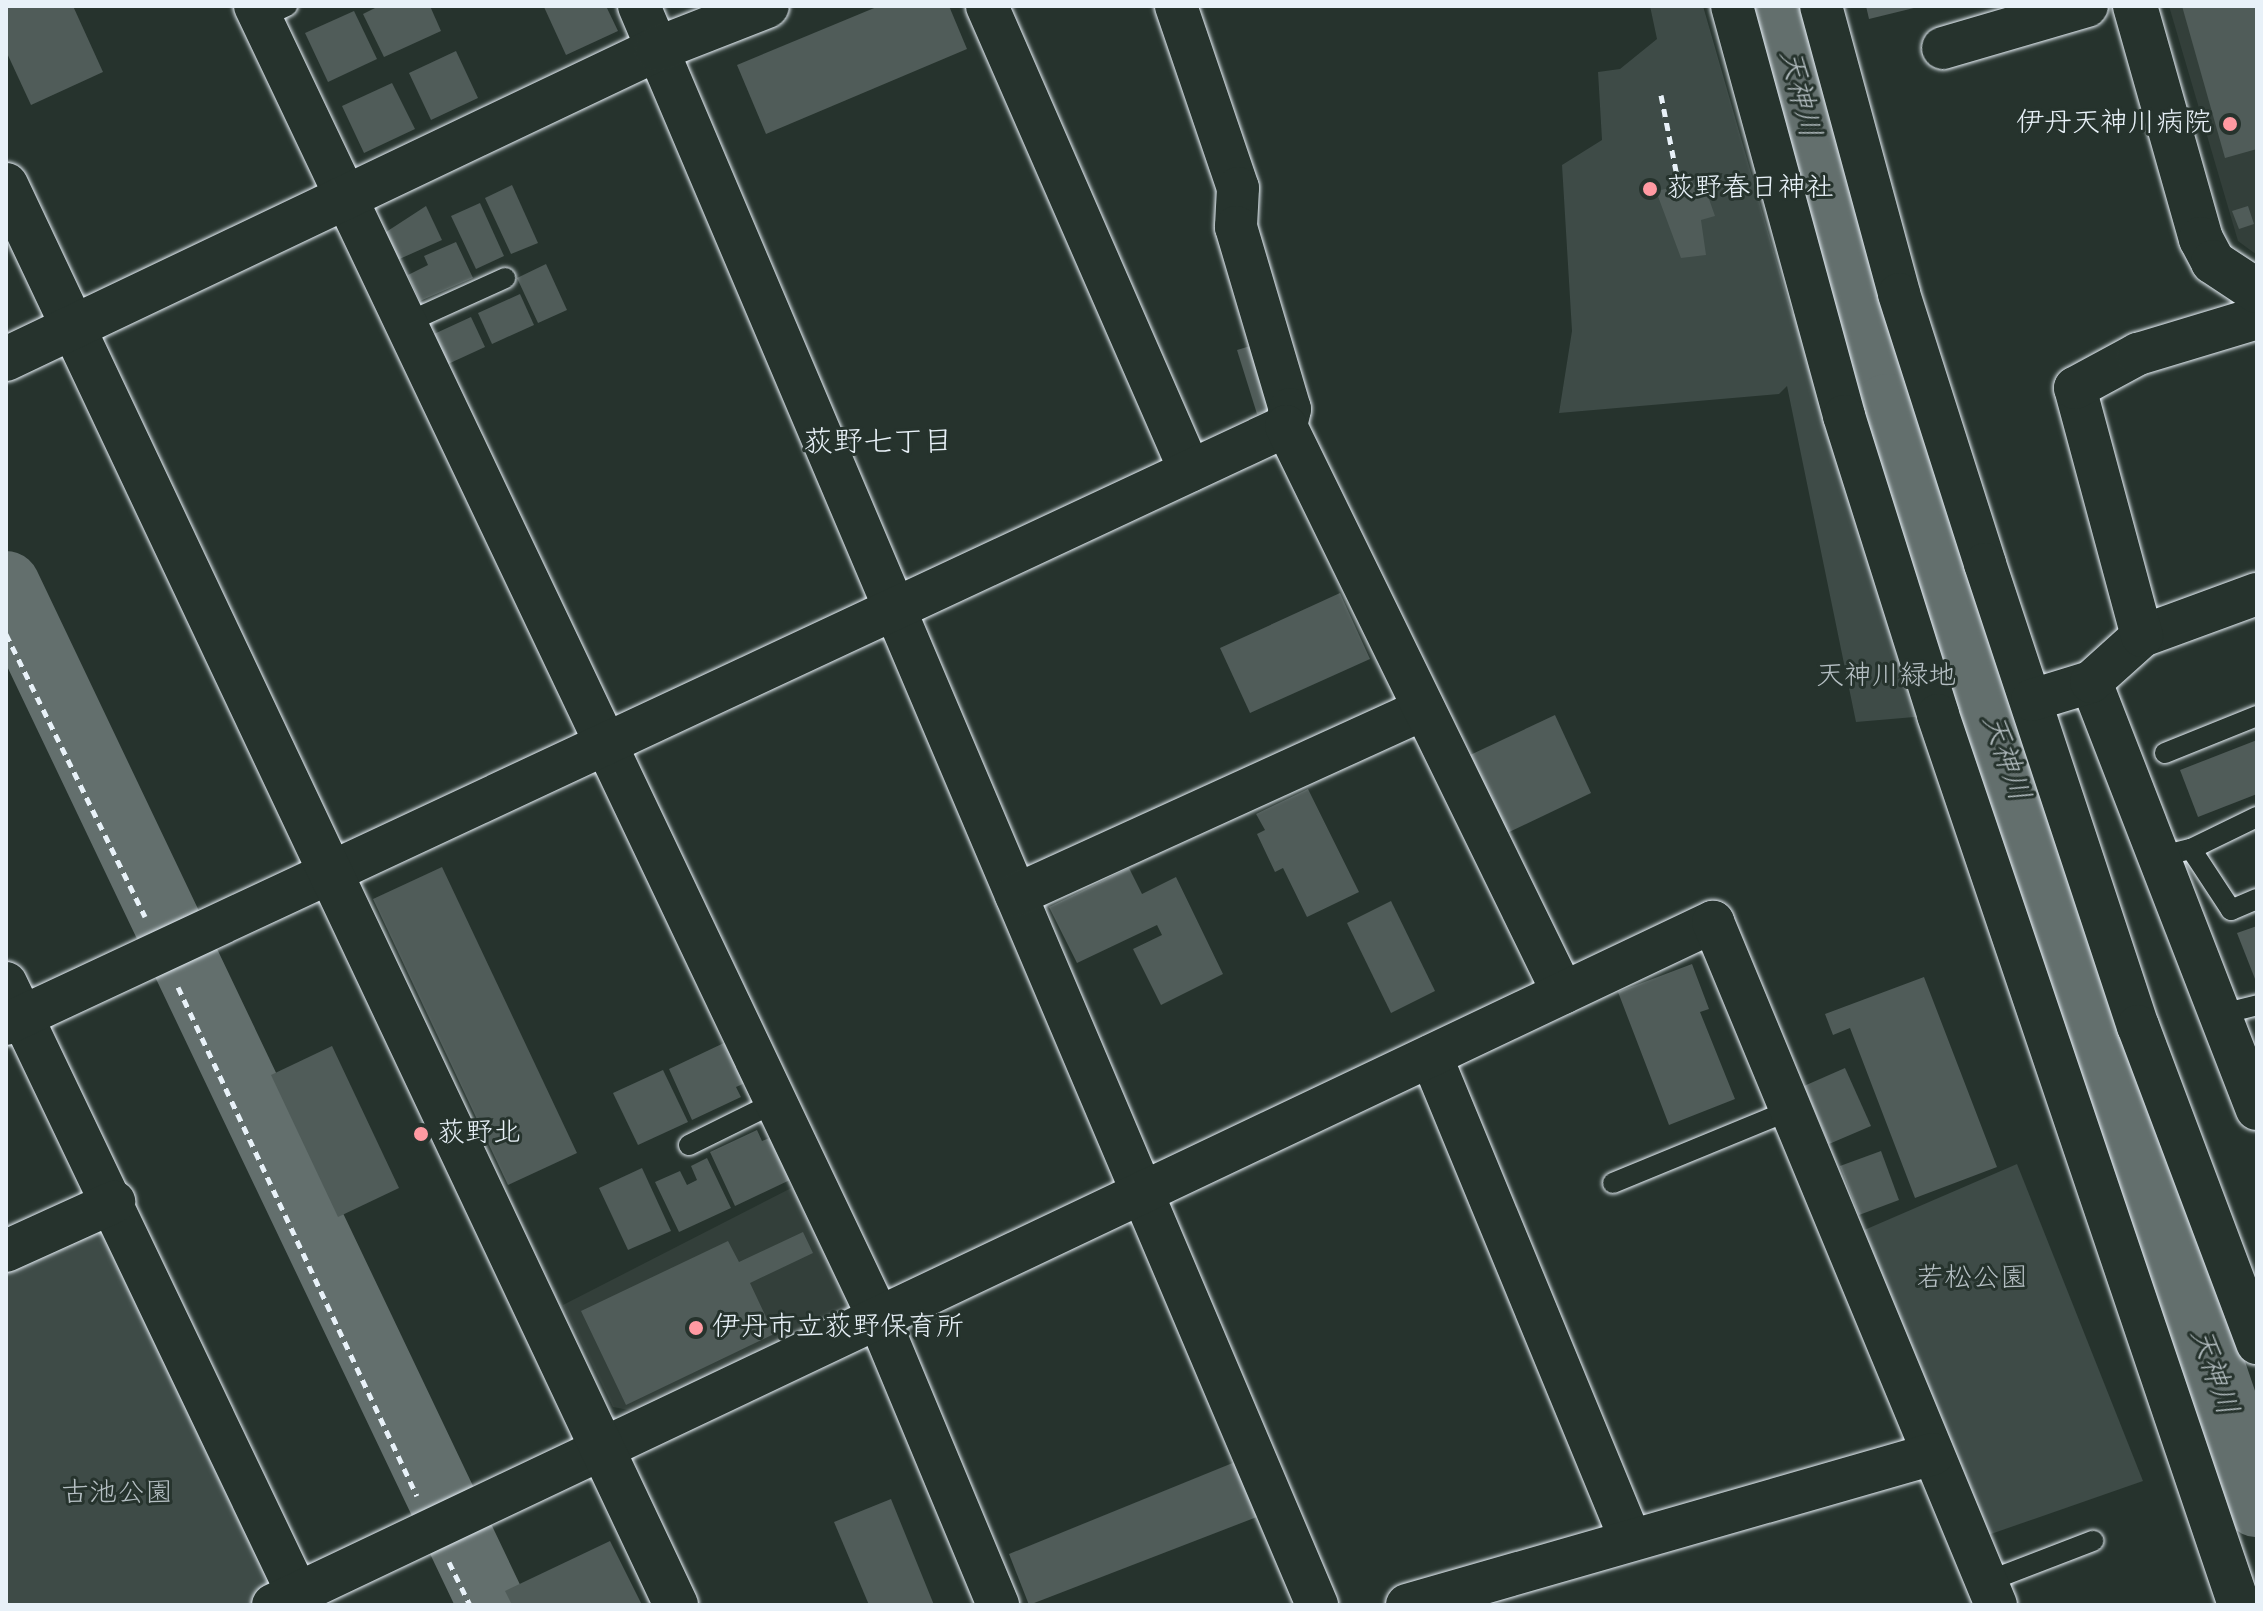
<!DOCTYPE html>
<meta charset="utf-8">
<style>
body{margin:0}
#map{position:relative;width:2263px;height:1611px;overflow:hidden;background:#26332d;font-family:Kalam,"Klee One",sans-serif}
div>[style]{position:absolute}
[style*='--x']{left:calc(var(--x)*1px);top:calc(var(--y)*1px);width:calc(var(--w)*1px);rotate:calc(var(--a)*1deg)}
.built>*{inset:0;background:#333f3a}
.green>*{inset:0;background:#3e4b47}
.river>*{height:68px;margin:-34px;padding:0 34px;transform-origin:34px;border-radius:34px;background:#636f6d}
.building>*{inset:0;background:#505c59}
.path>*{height:5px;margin-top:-2.5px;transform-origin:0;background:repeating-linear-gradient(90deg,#e8f1f8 0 8px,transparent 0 14px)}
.roads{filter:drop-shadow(0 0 2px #e8f1f8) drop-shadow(0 0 2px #e8f1f8)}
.lane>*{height:20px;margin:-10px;padding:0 10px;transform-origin:10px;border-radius:10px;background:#26332d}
.street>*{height:42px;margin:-21px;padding:0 21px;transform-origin:21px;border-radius:21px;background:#26332d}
.secondary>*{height:44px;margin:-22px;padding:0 22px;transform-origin:22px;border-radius:22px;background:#26332d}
.dots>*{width:22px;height:22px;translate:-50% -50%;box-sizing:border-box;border:4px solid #26332d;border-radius:50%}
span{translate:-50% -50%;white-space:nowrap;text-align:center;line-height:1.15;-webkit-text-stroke:6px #26332d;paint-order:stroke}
.poi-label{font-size:28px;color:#e8f1f8}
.right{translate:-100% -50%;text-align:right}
.left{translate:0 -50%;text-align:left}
.park-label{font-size:28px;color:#b5bfc3}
.water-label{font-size:30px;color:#b3bdc0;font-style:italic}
.neighbourhood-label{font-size:30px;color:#e8f1f8}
.frame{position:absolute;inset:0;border:8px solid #e8f1f8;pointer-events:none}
</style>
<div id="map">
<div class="built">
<div style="clip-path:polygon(2169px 6px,2257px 6px,2257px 255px,2238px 241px)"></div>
<div style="clip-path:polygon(803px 1182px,856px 1292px,845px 1313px,634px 1411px,613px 1407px,563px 1305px)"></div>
</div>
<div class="green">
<div style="clip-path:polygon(1650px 6px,1703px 6px,1790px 308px,1793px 314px,1814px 306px,1938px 715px,1856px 722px,1787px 386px,1779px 394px,1559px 413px,1572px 331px,1562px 165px,1602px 140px,1598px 72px,1620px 69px,1657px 39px)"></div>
<div style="clip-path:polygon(2017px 1164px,2143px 1481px,1988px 1535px,1862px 1231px)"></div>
<div style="clip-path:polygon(104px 1218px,275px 1571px,268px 1594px,246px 1605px,6px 1605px,6px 1262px)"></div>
</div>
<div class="river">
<div style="--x:1777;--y:6;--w:417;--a:74.7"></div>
<div style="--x:1887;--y:408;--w:1156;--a:71.33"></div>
<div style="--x:6;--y:585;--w:1130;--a:64.52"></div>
</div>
<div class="building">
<div style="clip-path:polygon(6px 6px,73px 6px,103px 72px,31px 105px,6px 51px)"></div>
<div style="clip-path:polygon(379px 6px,430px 6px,441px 31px,384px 57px,363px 14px)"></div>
<div style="clip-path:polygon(606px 6px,618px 31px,566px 55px,544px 7px)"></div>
<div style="clip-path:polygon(879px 6px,949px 6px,967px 49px,766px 134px,737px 65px)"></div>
<div style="clip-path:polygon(1866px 6px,1918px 6px,1918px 7px,1869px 19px)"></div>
<div style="clip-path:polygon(2182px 6px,2257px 6px,2257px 149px,2225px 158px)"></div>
<div style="clip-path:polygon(354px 11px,377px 59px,328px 82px,305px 33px)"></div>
<div style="clip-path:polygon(456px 51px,478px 98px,431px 120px,409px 73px)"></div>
<div style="clip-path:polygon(392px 83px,415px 129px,364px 153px,342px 106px)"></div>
<div style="clip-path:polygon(1689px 173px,1694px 185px,1703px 182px,1715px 216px,1701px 220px,1706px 255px,1681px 258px,1656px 191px,1670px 188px,1668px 178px)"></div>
<div style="clip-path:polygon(512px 185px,538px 243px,511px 254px,485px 198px)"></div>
<div style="clip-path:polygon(480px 203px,504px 256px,476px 269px,451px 216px)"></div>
<div style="clip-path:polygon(426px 206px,442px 240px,395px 261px,383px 234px)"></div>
<div style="clip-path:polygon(2248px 206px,2254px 224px,2239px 229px,2232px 211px)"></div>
<div style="clip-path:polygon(456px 242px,473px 278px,420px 301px,408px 275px,428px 265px,424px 256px)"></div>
<div style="clip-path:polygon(546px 264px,567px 310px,538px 323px,517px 278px)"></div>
<div style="clip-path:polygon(520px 294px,534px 325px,492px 344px,478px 313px)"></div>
<div style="clip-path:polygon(471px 317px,485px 347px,448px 364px,434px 334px)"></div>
<div style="clip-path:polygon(1257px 344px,1278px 408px,1257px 414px,1237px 350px)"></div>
<div style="clip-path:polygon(1340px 593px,1370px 659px,1250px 713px,1220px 648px)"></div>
<div style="clip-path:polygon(1555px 715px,1591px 793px,1505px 834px,1468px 756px)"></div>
<div style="clip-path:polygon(2257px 740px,2257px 794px,2198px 817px,2180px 770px)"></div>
<div style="clip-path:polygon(1308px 789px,1359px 892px,1307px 917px,1283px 868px,1275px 872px,1257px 834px,1265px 830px,1256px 814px)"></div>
<div style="clip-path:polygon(442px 867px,577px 1153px,508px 1185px,373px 899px)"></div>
<div style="clip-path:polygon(1129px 868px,1142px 894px,1176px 877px,1223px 974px,1161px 1005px,1133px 949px,1162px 935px,1157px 925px,1077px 963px,1049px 907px)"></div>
<div style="clip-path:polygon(1391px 901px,1435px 991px,1391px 1013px,1347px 923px)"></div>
<div style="clip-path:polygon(2257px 926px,2257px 984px,2237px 933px)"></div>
<div style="clip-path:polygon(1692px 964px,1709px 1009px,1700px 1012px,1735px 1099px,1669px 1125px,1618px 992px)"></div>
<div style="clip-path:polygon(1924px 977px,1997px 1167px,1915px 1198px,1850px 1028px,1833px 1035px,1825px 1014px)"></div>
<div style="clip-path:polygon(726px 1042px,745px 1083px,736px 1087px,741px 1097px,692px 1120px,669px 1069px)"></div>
<div style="clip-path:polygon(332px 1046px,399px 1188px,338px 1217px,271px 1075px)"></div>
<div style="clip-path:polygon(1845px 1068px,1871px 1126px,1829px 1144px,1804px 1086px)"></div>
<div style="clip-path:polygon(663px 1070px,688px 1122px,638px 1145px,613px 1093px)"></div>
<div style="clip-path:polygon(757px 1130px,762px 1141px,772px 1137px,792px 1179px,735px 1206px,710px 1152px)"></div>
<div style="clip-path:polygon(1881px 1151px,1899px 1200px,1859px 1215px,1840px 1166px)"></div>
<div style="clip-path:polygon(707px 1158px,731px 1208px,679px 1232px,655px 1182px,680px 1171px,687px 1185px,697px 1180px,691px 1166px)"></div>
<div style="clip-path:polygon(642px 1168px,671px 1231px,628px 1250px,599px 1188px)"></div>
<div style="clip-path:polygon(803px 1232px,813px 1253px,750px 1283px,774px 1334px,626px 1405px,581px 1311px,728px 1241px,739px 1262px)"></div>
<div style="clip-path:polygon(1240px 1460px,1262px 1515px,1029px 1605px,1009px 1554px)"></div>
<div style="clip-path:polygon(891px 1499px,934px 1605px,869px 1605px,834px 1522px)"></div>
<div style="clip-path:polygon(610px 1541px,642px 1605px,512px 1605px,505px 1591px)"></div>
</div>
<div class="path">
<div style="--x:1661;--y:95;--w:83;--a:78.8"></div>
<div style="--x:6;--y:634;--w:315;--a:63.8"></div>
<div style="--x:178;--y:987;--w:562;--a:64.85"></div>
<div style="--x:449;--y:1562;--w:48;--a:64"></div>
</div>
<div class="roads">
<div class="lane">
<div style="--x:261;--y:18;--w:29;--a:-25"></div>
<div style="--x:406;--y:323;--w:109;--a:-24.4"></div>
<div style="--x:2165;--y:753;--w:99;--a:-21.9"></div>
<div style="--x:2191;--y:849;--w:73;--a:-25.9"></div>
<div style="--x:2162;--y:856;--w:30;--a:-14"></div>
<div style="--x:2191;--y:849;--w:73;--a:56.7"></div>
<div style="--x:2231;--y:910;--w:28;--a:-23"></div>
<div style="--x:2222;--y:1014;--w:36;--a:-14"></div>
<div style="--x:689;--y:1145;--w:97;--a:-26.3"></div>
<div style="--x:1613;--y:1183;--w:191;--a:-22.4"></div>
<div style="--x:1986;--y:1582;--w:115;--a:-21"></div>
</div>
<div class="street">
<div style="--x:255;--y:6;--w:1454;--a:64.58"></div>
<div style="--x:879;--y:1319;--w:310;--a:67.4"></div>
<div style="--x:639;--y:6;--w:1737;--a:67.02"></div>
<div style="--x:987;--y:6;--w:507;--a:66.42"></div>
<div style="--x:1176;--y:6;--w:192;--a:71.2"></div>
<div style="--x:1238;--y:188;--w:39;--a:93"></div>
<div style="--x:1236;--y:227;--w:190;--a:73.5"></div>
<div style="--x:1290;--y:409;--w:17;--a:103"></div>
<div style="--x:1732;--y:6;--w:425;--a:74.7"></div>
<div style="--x:1844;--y:416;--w:313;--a:72.5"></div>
<div style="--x:1938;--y:715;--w:940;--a:71.31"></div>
<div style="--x:1821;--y:6;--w:298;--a:74.8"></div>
<div style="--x:1899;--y:294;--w:283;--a:72.3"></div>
<div style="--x:1985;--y:564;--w:487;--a:71.7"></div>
<div style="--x:2138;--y:1026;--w:339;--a:69.4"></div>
<div style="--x:1943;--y:48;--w:150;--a:-16.3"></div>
<div style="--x:2142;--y:636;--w:122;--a:-20.1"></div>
<div style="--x:2091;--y:682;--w:458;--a:68.8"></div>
<div style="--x:2032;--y:700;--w:62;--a:-17"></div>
<div style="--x:2091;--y:682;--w:69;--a:-42"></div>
<div style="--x:2142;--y:636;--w:257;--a:-105.1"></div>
<div style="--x:2075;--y:388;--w:72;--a:-28.4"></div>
<div style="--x:2138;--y:354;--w:124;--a:-16.8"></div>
<div style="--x:1016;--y:895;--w:448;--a:-24.5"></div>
<div style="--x:6;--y:983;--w:689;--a:64.48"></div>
<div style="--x:6;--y:1024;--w:1413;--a:-25.04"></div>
<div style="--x:1286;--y:426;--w:631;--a:63.96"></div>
<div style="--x:1431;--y:1056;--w:519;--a:67.58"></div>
<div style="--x:6;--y:1251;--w:119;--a:-24.4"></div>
<div style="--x:273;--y:1605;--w:1594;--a:-25.38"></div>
<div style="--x:1713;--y:922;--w:739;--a:67.49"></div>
<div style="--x:1407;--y:1605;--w:547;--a:-16.02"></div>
</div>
<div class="secondary">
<div style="--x:2135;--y:6;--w:242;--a:74.2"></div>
<div style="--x:2201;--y:239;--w:26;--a:62"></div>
<div style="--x:2213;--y:262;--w:53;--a:33.4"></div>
<div style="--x:6;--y:185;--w:1570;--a:64.74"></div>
<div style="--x:6;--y:359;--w:721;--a:-25.46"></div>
<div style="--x:657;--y:49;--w:118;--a:-21.4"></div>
</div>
</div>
<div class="dots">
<div style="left:2230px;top:124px;background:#ff9aa2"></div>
<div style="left:1650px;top:189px;background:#ff9aa2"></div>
<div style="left:421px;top:1134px;background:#ff9aa2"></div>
<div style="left:696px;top:1328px;background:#ff9aa2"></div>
</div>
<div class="poi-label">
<span class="right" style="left:2212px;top:124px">伊丹天神川病院</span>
<span class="left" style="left:1666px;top:189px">荻野春日神社</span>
<span class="left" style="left:437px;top:1134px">荻野北</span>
<span class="left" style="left:712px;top:1328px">伊丹市立荻野保育所</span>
</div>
<div class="park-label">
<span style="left:1886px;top:677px">天神川緑地</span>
<span style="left:1972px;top:1279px">若松公園</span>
<span style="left:117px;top:1494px">古池公園</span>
</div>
<div class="water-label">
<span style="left:1799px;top:94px;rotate:76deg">天神川</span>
<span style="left:2005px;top:758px;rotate:71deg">天神川</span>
<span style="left:2213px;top:1372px;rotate:71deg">天神川</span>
</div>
<div class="neighbourhood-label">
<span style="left:878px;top:443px">荻野七丁目</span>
</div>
<div class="frame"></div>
</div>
